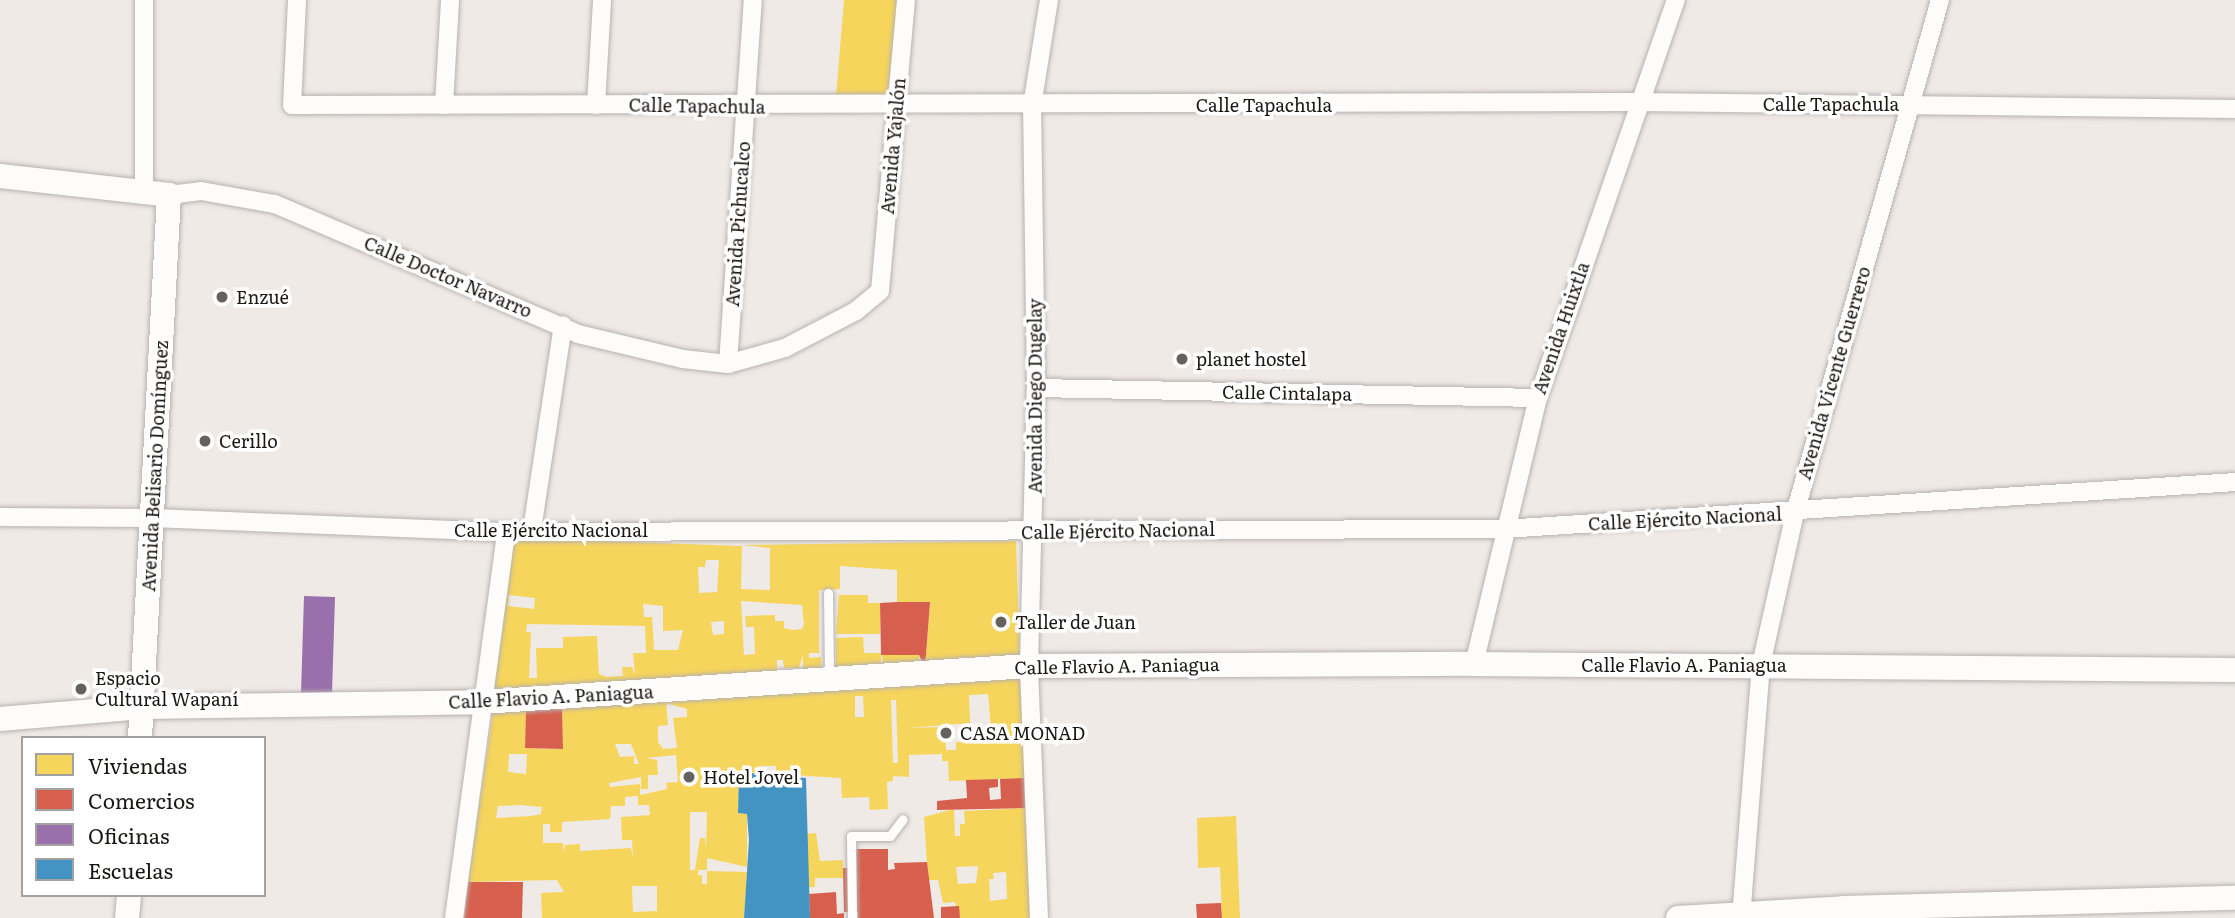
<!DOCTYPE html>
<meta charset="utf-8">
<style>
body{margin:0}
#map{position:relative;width:2235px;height:918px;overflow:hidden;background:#f0eae6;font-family:Literata,serif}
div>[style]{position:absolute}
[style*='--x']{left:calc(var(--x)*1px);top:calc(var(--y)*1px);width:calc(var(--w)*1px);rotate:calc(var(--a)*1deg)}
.homes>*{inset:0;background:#f6d55c}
.shops>*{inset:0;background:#d6604d}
.offices>*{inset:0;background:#9970ab}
.schools>*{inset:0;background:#4393c3}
.roads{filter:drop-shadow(0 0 2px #b7b2b0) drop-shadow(0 0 2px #b7b2b0)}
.lane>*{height:9px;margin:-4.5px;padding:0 4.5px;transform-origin:4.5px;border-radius:4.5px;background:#fdfcfb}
.street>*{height:18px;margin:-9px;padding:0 9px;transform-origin:9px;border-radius:9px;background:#fdfcfb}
.secondary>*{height:24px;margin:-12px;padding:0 12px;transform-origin:12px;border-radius:12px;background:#fdfcfb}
.dots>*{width:19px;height:19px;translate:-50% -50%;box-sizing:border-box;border:4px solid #fff;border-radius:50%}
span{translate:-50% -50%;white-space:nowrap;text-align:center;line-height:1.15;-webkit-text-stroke:7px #fff;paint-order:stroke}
.street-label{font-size:18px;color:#1a1714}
.poi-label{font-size:18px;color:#1a1714}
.left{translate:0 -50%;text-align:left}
.legend{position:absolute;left:21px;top:736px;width:245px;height:161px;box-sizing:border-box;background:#fff;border:2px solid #a3a2a1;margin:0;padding:9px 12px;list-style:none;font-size:21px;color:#1a1714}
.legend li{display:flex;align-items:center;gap:14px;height:35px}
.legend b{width:35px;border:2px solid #a3a2a1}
</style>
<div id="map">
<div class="homes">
<div style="clip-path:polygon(844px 0,898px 0,887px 100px,836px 97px)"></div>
<div style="clip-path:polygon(evenodd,511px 538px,742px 546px,741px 589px,770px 590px,770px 548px,742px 545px,1016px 541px,1020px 661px,925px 668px,930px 602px,897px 602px,897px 570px,840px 566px,840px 589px,819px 590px,819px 653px,809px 653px,809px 658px,821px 657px,821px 667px,836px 667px,836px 638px,863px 637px,864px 653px,881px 653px,881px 672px,803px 671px,803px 655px,799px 668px,784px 668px,783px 660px,777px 660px,777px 673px,491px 692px,511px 538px,706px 560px,719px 560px,717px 592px,699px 593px,698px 567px,705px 567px,706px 560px,511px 538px,509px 595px,535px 598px,534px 609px,508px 606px,509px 595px,511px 538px,741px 601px,802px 605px,804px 624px,802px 629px,793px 630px,784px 628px,784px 621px,775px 621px,775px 615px,745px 616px,746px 627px,754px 627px,755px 654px,744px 655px,741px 601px,511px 538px,643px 604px,663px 606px,663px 631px,683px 630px,678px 650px,654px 650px,652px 617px,644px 617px,643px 604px,511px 538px,724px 621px,724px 634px,713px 635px,711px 622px,724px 621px,511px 538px,527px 624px,645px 626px,646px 653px,633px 653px,635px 675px,632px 667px,622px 667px,623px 676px,607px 677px,599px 674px,597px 636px,563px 637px,563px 648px,536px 648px,537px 678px,529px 678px,531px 632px,526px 632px,527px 624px)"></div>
<div style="clip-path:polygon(839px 595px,868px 595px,868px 603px,880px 603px,880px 634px,836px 634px)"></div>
<div style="clip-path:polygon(882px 655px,919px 655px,920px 663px,883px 665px)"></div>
<div style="clip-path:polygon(evenodd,1022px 676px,1026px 778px,949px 781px,948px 761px,942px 761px,942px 754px,909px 755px,909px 777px,893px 776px,893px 781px,887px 782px,888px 809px,870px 810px,869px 797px,842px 798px,841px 778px,776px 774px,776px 766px,758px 766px,759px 773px,739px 772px,738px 813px,747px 814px,747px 867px,707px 858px,707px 870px,698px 870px,698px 875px,702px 875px,702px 884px,707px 884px,707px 871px,747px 872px,744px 918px,542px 918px,541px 893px,564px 892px,557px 880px,468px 882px,493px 712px,526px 711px,525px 748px,563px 749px,562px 706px,1022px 676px,988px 694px,992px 741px,956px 742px,956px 750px,946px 750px,945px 727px,908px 728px,970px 723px,969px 695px,988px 694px,1022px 676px,855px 696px,863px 696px,864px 717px,855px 717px,855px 696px,1022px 676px,891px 700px,896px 700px,898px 763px,893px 763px,891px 700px,1022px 676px,666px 703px,687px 709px,687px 717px,673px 718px,677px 748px,663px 749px,658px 742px,658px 726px,668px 725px,666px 703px,1022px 676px,615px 744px,631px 744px,639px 764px,634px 764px,634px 756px,620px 757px,615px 744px,1022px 676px,509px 754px,527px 754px,526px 774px,508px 772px,509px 754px,1022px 676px,676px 755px,678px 782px,666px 783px,667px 789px,640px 795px,640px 784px,610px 787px,609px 783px,641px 777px,641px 789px,648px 789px,648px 775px,658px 775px,657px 760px,646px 758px,676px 755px,1022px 676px,638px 796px,638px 805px,649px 805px,650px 815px,621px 817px,622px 840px,632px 840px,633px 857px,631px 848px,580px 851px,580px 844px,565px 845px,563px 852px,563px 843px,543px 843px,543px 824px,550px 824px,550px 832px,562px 832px,562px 822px,610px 819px,611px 806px,625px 806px,625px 797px,638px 796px,1022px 676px,498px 806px,520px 805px,542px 807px,541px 814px,531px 816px,496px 818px,498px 806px,1022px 676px,690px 812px,707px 812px,706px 849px,705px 838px,700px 838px,695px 870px,690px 870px,690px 812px,1022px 676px,632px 886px,657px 886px,657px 911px,633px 912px,632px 886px)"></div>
<div style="clip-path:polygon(evenodd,1025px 808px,1032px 918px,960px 918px,955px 902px,943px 903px,938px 880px,928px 880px,924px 817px,954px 809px,955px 836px,960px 836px,960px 824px,965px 824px,964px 811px,1025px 808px,978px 866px,976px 883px,958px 884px,956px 867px,978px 866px,1025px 808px,1006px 872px,1007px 899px,990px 901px,989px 879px,994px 879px,993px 873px,1006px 872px)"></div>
<div style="clip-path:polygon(1236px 816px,1240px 918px,1222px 918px,1220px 867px,1198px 868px,1197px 818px)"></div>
<div style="clip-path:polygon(816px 833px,820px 861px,843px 860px,843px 878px,815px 878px,815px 887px,809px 887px,806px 834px)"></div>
</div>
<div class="shops">
<div style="clip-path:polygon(897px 602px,930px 602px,925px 668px,919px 655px,881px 655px,880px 603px)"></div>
<div style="clip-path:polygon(562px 708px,563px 749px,525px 748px,526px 711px)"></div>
<div style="clip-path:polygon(1024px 778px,1025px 808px,937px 810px,937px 801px,967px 798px,966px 780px,998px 779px,998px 787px,989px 788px,990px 800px,1001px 799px,1000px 779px)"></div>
<div style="clip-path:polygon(855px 849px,888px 849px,888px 870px,895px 869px,894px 863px,927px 862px,934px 918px,858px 918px,858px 912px,844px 912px,843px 868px,855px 868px)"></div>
<div style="clip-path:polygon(468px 882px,523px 882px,522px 918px,464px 918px)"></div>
<div style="clip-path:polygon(836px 892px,837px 914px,844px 913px,844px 918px,810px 918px,809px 894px)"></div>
<div style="clip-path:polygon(1221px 903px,1222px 918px,1197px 918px,1196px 904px)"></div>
<div style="clip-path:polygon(959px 906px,960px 918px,941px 918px,941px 907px)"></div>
</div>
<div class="offices">
<div style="clip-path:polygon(304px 596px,335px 597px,332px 694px,301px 694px)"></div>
</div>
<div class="schools">
<div style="clip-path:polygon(739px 772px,806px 778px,810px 918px,744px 918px,749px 840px,747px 814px,738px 813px)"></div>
</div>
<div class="roads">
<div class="lane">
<div style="--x:828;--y:593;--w:86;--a:89.3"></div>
<div style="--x:852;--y:918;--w:82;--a:-90.7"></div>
<div style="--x:851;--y:836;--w:39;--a:0"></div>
<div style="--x:890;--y:836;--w:21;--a:-53"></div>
</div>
<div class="street">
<div style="--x:297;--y:0;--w:105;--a:92.7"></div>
<div style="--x:292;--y:105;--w:1346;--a:-0.13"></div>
<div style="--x:1638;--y:102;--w:597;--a:0.67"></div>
<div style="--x:444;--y:105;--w:105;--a:-86.7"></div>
<div style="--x:596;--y:105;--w:105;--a:-86.7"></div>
<div style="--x:144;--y:195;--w:195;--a:-90"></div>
<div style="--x:169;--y:195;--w:32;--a:-7"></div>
<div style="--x:201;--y:191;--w:75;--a:10"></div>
<div style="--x:275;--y:204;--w:330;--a:23.2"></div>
<div style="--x:578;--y:334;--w:108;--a:13.4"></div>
<div style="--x:683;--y:359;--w:45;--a:6.3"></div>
<div style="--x:728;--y:364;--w:59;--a:-15.7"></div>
<div style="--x:785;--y:348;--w:80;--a:-27.5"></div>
<div style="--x:856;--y:311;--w:31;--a:-40"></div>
<div style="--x:880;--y:291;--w:292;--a:-84.9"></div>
<div style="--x:728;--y:364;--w:365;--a:-86.1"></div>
<div style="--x:1036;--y:388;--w:502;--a:1.14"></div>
<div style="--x:0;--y:517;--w:152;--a:0.4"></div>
<div style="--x:152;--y:518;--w:354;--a:2.3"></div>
<div style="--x:506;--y:532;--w:997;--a:-0.17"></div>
<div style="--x:1503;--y:529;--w:734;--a:-3.67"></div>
<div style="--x:532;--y:530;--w:207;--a:-81.4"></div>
<div style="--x:1474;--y:664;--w:274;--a:-76.5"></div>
<div style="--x:1538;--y:398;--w:421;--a:-70.9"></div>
<div style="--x:454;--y:918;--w:389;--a:-82.3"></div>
<div style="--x:1039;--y:918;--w:252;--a:-92.3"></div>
<div style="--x:1029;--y:666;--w:278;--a:-88.6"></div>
<div style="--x:1036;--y:388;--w:282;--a:-90.8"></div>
<div style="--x:1032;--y:106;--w:107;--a:-80.9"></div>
<div style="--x:1741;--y:918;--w:254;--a:-85.5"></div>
<div style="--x:1761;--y:665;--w:156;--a:-77.4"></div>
<div style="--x:1795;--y:513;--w:533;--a:-74.22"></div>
</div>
<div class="secondary">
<div style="--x:0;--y:176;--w:170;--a:6.4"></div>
<div style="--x:169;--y:195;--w:544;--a:93.06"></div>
<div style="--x:0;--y:719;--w:143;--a:-4.8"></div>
<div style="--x:142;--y:707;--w:340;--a:-0.8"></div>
<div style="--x:482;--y:702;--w:548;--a:-3.77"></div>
<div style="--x:1029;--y:666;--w:445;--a:-0.3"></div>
<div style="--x:1474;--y:664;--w:761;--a:0.45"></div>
<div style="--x:127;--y:918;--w:23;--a:-85"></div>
<div style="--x:1678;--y:918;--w:166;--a:-3.4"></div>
<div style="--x:1844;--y:908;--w:391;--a:-1.5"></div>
</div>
</div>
<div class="dots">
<div style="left:222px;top:297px;background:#65615e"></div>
<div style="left:1182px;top:359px;background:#65615e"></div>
<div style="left:205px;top:441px;background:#65615e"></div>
<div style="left:1001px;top:622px;background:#65615e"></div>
<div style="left:81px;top:689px;background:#65615e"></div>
<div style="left:946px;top:733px;background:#65615e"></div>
<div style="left:689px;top:777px;background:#65615e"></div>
</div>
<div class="street-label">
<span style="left:1831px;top:104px">Calle Tapachula</span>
<span style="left:1264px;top:105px">Calle Tapachula</span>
<span style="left:697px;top:106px;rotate:1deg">Calle Tapachula</span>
<span style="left:893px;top:146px;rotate:-85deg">Avenida Yajalón</span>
<span style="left:738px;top:224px;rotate:-86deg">Avenida Pichucalco</span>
<span style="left:448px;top:277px;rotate:23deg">Calle Doctor Navarro</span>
<span style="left:1561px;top:328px;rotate:-71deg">Avenida Huixtla</span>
<span style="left:1834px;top:373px;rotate:-74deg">Avenida Vicente Guerrero</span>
<span style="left:1287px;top:393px;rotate:1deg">Calle Cintalapa</span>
<span style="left:1035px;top:396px;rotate:-90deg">Avenida Diego Dugelay</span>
<span style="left:155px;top:466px;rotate:-87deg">Avenida Belisario Domínguez</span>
<span style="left:1685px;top:519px;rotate:-3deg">Calle Ejército Nacional</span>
<span style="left:551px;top:530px">Calle Ejército Nacional</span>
<span style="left:1118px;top:531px;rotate:-1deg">Calle Ejército Nacional</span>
<span style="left:1684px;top:665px">Calle Flavio A. Paniagua</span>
<span style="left:1117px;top:666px;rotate:-1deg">Calle Flavio A. Paniagua</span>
<span style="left:551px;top:697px;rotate:-3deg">Calle Flavio A. Paniagua</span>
</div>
<div class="poi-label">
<span class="left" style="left:236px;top:297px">Enzué</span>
<span class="left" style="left:1196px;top:359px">planet hostel</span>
<span class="left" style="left:219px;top:441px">Cerillo</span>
<span class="left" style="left:1015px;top:622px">Taller de Juan</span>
<span class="left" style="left:95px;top:689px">Espacio<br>Cultural Wapaní</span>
<span class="left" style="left:960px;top:733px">CASA MONAD</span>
<span class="left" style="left:703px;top:777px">Hotel Jovel</span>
</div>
<ul class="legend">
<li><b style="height:19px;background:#f6d55c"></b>Viviendas</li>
<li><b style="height:19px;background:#d6604d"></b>Comercios</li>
<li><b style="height:19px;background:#9970ab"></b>Oficinas</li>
<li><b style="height:19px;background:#4393c3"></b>Escuelas</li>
</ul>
</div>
